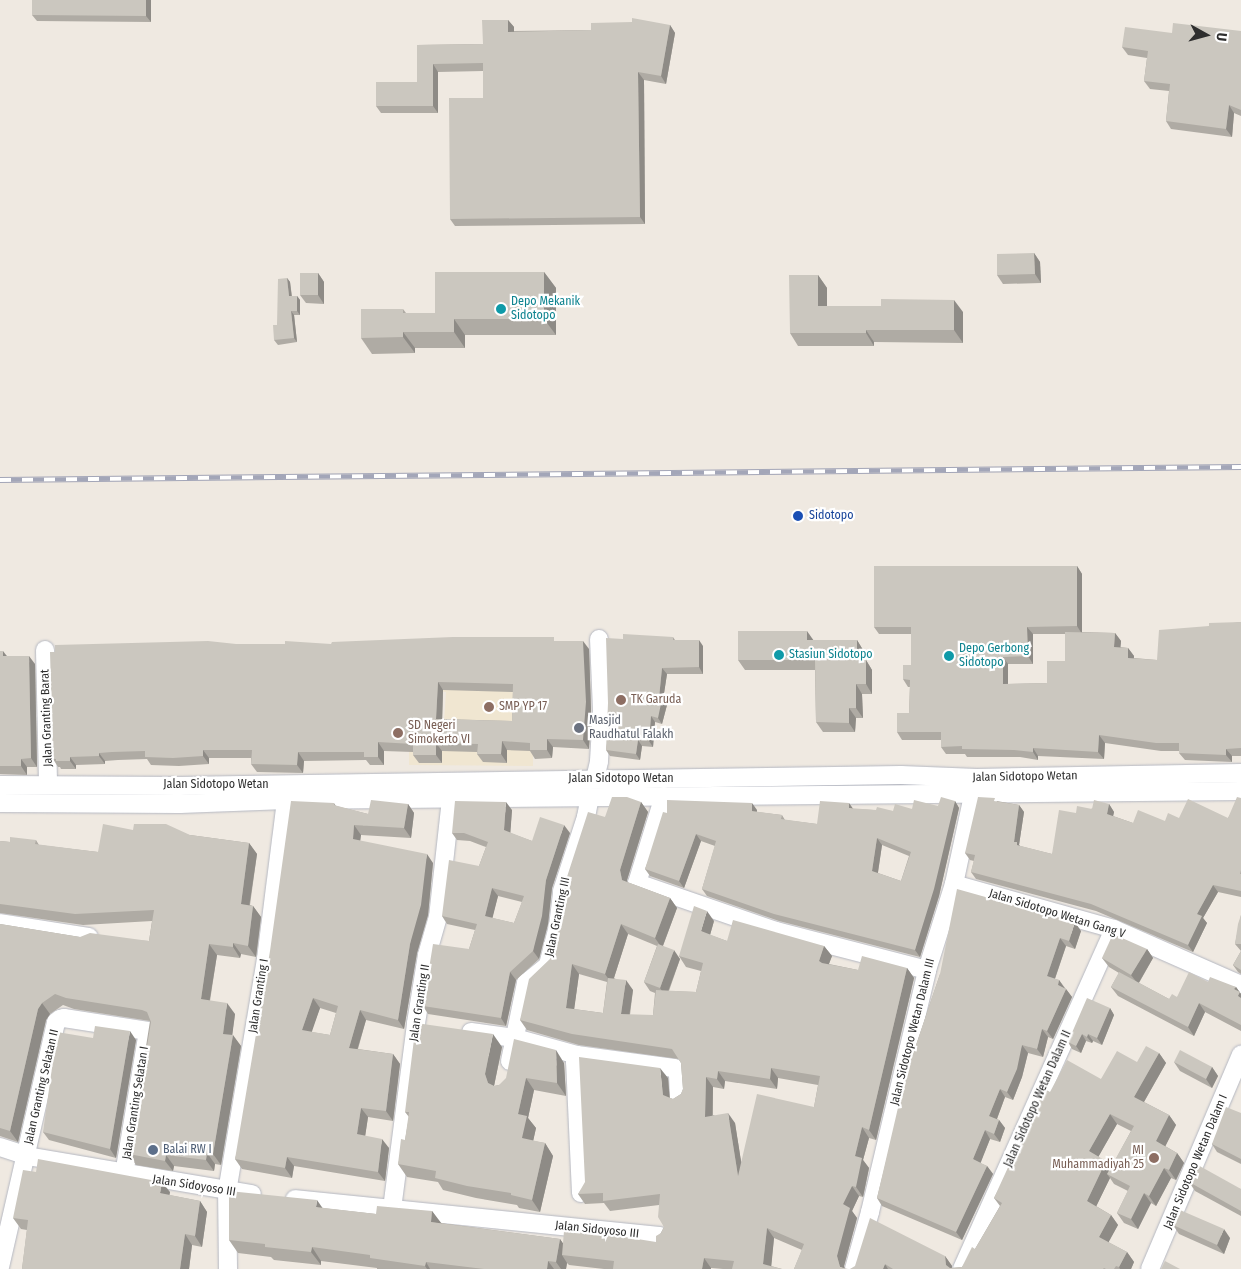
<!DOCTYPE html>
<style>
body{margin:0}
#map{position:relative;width:1241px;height:1269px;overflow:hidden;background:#efe9e1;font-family:"Fira Sans Condensed",sans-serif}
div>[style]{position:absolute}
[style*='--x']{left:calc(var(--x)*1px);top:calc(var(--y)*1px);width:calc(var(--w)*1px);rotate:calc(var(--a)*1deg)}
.education>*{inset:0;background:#f0e6d1}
.roads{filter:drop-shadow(0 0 1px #b4b7c1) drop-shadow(0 0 1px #b4b7c1)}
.street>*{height:18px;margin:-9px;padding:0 9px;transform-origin:9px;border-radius:9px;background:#fff}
.rail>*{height:5.5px;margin-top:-2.75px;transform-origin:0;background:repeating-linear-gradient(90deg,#fff 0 11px,#a3a6b8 0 22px);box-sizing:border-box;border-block:1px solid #a3a6b8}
.wall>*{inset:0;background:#afaba4}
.shaded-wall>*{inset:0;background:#8e8b86}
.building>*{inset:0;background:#cbc7bf}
.dots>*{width:14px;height:14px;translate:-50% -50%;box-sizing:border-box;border:2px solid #fff;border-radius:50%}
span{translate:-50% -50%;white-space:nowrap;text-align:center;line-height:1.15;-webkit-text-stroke:4.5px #fff;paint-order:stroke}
.culture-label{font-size:12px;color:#0d838f}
.left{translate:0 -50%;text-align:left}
.transit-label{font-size:12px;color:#164399}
.education-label{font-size:12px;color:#785e54}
.right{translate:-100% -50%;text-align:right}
.street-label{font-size:12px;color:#2e2e2e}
.worship-label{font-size:12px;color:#5b616d}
.service-label{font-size:12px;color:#4e5e75}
.north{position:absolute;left:1181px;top:10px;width:50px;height:50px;-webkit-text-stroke:4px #fff;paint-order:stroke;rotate:97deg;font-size:14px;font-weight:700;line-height:20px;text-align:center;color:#2e2e2e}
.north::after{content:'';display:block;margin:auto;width:18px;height:22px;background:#2e2e2e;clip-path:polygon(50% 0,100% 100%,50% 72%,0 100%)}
</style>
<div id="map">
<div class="education">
<div style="clip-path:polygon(534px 654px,533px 766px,409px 765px,409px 722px,444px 722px,446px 692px,430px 690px)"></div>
</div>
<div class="roads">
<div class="street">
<div style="--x:45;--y:650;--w:135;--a:88.7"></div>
<div style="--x:595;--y:779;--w:18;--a:-77"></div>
<div style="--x:599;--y:761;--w:51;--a:-86.6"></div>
<div style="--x:602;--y:710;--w:71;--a:-92.4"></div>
<div style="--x:0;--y:785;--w:179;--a:0.3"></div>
<div style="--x:179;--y:786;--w:722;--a:-0.87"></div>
<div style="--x:901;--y:775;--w:76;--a:2.3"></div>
<div style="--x:977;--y:778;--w:264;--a:-1.1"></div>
<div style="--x:664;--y:796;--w:91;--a:107.2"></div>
<div style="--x:637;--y:883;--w:147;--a:19.1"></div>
<div style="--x:776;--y:931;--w:156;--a:14.5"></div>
<div style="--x:0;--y:803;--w:180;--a:0.3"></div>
<div style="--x:180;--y:804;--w:106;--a:-2.2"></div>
<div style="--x:286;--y:800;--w:955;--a:-0.54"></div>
<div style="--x:954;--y:884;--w:166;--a:15.7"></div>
<div style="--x:1114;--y:929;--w:139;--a:23.8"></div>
<div style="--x:0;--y:923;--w:90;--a:8.9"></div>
<div style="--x:471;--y:1032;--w:44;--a:7.8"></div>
<div style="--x:515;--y:1038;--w:64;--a:15.3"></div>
<div style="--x:510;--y:1061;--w:80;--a:-78.4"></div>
<div style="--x:526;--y:983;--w:28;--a:-39"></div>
<div style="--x:548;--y:965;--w:40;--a:-75.6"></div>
<div style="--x:558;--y:926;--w:35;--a:-83"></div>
<div style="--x:562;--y:891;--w:78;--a:-72"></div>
<div style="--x:586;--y:817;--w:20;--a:-79"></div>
<div style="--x:0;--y:1147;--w:28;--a:18"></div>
<div style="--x:27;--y:1156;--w:228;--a:9.6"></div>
<div style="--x:581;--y:1193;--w:131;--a:-92.6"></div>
<div style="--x:575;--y:1062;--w:7;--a:-74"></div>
<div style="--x:577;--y:1055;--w:98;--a:7.6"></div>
<div style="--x:674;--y:1068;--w:7;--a:56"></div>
<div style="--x:678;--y:1074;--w:25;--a:88"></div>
<div style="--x:295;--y:1199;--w:367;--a:5.8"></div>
<div style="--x:392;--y:1209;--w:188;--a:-82.6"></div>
<div style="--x:416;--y:1023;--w:69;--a:-80.8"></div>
<div style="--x:427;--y:955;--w:40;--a:-74"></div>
<div style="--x:438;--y:917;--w:119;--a:-83.7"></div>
<div style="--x:0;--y:1267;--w:251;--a:-77.1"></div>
<div style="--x:56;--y:1022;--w:5;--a:-37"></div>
<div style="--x:60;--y:1019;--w:4;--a:-14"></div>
<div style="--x:64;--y:1018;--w:85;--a:8.8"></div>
<div style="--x:148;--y:1031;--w:145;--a:99.5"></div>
<div style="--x:228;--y:1269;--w:77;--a:-90.7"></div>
<div style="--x:227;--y:1192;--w:236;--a:-80.5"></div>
<div style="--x:266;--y:959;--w:160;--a:-82.8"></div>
<div style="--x:854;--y:1269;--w:59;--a:-74.3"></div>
<div style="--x:870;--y:1212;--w:249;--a:-76.7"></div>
<div style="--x:927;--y:970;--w:90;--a:-72.6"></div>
<div style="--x:954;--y:884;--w:91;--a:-77.9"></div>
<div style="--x:962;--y:1269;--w:372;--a:-65.9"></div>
<div style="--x:1150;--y:1269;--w:233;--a:-67"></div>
</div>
</div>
<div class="rail">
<div style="--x:0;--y:480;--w:1241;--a:-0.6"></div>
</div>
<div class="wall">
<div style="clip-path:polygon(151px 0,151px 22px,37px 21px,32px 15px)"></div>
<div style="clip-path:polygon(508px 20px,514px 27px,514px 31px,591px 30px,670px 25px,675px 33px,666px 84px,644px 80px,645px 224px,455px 226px,450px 219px,483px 98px,483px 71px,438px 72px,438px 113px,381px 113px,376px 106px,417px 82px,417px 45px,483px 44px)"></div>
<div style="clip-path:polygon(1241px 31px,1241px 116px,1234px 113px,1232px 137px,1171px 129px,1166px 121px,1169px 91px,1150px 89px,1144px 81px,1147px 58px,1128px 55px,1122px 47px,1172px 33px)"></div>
<div style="clip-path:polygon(1034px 253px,1040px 262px,1041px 283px,1003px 284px,997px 275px)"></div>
<div style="clip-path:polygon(544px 272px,556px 288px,556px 335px,465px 335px,465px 348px,415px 348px,415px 353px,372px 354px,361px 338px,403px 309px,406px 313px,435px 313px)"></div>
<div style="clip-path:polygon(318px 273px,324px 282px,324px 304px,306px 303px,300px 295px)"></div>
<div style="clip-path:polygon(818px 275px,827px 288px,827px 306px,963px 312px,963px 343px,874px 342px,874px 346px,798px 346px,790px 333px)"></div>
<div style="clip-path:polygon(287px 278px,290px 282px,292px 296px,297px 296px,300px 300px,300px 315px,294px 315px,297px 342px,278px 345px,274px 340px)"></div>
<div style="clip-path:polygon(evenodd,1077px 566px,1082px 574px,1082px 632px,1115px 633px,1121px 641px,1120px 647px,1128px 648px,1134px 656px,1134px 658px,1157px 660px,1209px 626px,1241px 622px,1241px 756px,1232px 756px,1232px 762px,1185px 760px,1179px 753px,1179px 751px,1161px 751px,1105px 743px,1104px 759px,1038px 756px,1038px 760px,1020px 757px,967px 757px,965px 754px,946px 754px,941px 747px,941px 740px,902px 740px,897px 732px,909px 713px,910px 687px,908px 687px,903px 679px,911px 665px,911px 634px,879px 634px,874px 627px,1077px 566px,1033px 634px,1065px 634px,1065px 661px,1047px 683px,1008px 684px,1008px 664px,1033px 664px,1033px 634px)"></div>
<div style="clip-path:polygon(673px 637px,675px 640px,703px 646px,703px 674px,667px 674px,663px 700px,667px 705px,662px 724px,655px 722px,653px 747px,642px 746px,640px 760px,610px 756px,606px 750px,623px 639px)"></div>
<div style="clip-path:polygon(814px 640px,857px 640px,863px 650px,863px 660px,866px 660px,872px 670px,872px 694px,862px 694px,863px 718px,856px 718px,855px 732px,823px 732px,816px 722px,815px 670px,745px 670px,738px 660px)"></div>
<div style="clip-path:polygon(evenodd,556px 641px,589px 649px,591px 710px,589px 749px,553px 747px,552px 758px,535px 759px,530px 751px,507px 750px,507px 763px,483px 762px,477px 754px,477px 752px,442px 751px,442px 763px,419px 763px,413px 755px,413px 752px,384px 751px,384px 765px,370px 765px,366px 760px,304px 761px,303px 773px,257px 772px,251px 764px,251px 758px,209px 758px,209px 764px,179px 766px,151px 765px,147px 759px,118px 760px,105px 761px,105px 764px,76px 765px,76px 769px,61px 769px,60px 767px,58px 767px,53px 759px,236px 644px,331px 644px,556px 641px,443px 690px,513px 692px,512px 721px,442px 719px,443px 690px)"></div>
<div style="clip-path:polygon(0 651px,7px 656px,35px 664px,37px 767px,27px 767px,27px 775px,0 774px)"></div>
<div style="clip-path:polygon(1241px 798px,1241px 897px,1218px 892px,1203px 918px,1207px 923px,1193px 952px,1096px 911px,976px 879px,971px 872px,974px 861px,970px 860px,965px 853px,997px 801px,1019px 805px,1024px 812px,1019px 845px,1020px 846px,1052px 854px,1076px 813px,1109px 804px,1114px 812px,1113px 816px,1133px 823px,1165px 821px,1179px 818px,1228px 818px)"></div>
<div style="clip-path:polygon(evenodd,955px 801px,959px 808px,939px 896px,920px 957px,779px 921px,707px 896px,702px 889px,715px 846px,701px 841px,684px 888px,650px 876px,645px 869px,667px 813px,757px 810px,757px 812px,782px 815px,785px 820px,817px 824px,854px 809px,893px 811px,938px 806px,955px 801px,882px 845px,909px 856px,901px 881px,878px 873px,882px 845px)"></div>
<div style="clip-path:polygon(evenodd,641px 802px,648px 812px,627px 880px,627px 882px,670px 898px,677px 908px,663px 946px,680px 959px,669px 991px,696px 992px,701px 971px,686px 967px,679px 956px,714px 921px,710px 935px,727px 941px,824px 946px,832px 956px,829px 964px,858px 970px,907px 968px,914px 978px,876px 1140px,869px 1138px,863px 1160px,869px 1168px,863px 1197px,859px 1196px,852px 1211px,857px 1218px,844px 1266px,794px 1269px,802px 1250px,774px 1238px,771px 1266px,782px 1269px,723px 1269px,711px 1268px,711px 1269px,604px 1269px,569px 1265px,567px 1263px,566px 1269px,377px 1269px,377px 1268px,321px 1261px,321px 1265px,274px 1260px,271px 1257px,238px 1253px,229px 1240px,322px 1208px,376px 1214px,432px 1211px,440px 1223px,560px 1239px,563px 1244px,656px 1242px,664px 1227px,659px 1205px,610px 1211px,604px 1203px,585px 1204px,578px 1194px,668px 1078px,670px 1098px,673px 1099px,681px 1094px,683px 1089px,681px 1063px,679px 1059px,579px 1045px,527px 1030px,520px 1020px,551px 958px,605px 817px,641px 802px,628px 934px,657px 946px,644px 982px,650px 991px,655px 993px,653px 1015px,630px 1015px,633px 990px,614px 978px,628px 934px,641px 802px,579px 974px,607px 982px,603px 1013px,574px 1009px,579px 974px,641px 802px,778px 1078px,818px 1085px,814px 1107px,741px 1162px,735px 1123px,713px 1115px,713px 1087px,724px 1089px,725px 1081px,777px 1089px,778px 1078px)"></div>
<div style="clip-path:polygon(evenodd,334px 803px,336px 806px,368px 814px,408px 804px,414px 813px,411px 838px,361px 835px,360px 841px,433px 863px,428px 915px,417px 953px,404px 1029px,366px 1020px,358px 1049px,393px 1054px,400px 1064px,393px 1121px,368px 1117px,365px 1136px,389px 1148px,385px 1181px,294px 1166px,292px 1178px,242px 1169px,235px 1159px,334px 803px,320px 1008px,336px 1013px,330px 1035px,311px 1032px,320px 1008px)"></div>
<div style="clip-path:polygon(evenodd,512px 810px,510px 833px,532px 841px,570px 833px,552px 888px,548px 924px,539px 959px,516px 980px,506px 1026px,428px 1014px,423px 1006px,469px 949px,475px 930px,447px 924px,442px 916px,479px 866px,486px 847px,470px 841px,457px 840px,452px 833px,512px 810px,498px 896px,522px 902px,514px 923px,492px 918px,498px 896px)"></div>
<div style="clip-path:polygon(133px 830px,190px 835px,249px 843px,257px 854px,250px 905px,253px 906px,261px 917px,256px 957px,241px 954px,240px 958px,217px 955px,210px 1001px,235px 1014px,232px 1035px,241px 1046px,221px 1165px,215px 1164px,214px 1171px,174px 1166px,173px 1171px,136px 1165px,129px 1154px,150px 1021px,74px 1009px,63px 1005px,50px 1014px,46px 1020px,18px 1142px,0 1136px,0 924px,80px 937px,149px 941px,152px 921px,83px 925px,0 913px,0 841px,10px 842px,36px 840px,39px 845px,98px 852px)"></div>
<div style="clip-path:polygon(1241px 915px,1241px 974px,1238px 972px,1233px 965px,1241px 951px,1235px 944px)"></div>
<div style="clip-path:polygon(1081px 931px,1075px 949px,1066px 946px,1055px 979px,1059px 980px,1072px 997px,1053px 1039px,1048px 1037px,1043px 1057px,1028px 1053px,1022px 1077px,1013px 1100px,1005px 1097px,997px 1119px,999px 1120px,1005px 1128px,1000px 1142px,990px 1139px,980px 1163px,987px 1166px,993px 1174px,962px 1240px,882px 1206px,877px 1198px,912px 1057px,940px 974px)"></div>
<div style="clip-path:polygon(1147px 949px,1153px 958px,1139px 983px,1169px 999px,1177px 997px,1208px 982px,1236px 987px,1241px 994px,1241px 1031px,1205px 1012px,1194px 1036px,1118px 996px,1111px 987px,1119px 973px,1109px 967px,1102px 958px)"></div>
<div style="clip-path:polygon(1110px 1008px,1114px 1015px,1102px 1045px,1093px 1041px,1092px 1043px,1086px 1041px,1081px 1053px,1072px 1049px,1068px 1042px)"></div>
<div style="clip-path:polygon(93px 1038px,136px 1040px,116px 1158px,49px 1140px,43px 1132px)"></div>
<div style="clip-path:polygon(502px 1047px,494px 1086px,499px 1085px,564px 1063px,566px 1096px,534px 1090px,528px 1118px,536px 1128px,533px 1141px,545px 1143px,553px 1156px,540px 1212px,519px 1208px,517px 1205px,476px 1198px,443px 1190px,438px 1182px,407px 1177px,398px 1164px,405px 1140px,409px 1117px,405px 1112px)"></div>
<div style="clip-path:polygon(evenodd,1159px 1053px,1166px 1063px,1144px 1102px,1169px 1115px,1176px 1125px,1165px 1146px,1177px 1153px,1184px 1163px,1176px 1180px,1171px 1178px,1156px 1206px,1151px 1203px,1138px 1229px,1124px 1223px,1117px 1213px,1128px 1191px,1114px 1184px,1110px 1178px,1096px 1206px,1111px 1215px,1118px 1225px,1108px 1242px,1127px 1252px,1134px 1262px,1131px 1269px,850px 1269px,945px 1256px,952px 1266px,952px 1268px,962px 1267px,975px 1249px,1000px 1206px,994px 1198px,1050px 1092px,1101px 1079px,1159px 1053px,1117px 1124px,1131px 1131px,1111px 1168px,1098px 1157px,1117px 1124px)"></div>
<div style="clip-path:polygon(1174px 1062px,1212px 1067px,1218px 1076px,1212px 1088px,1180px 1071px)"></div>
<div style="clip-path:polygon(1241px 1113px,1241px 1164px,1217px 1152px,1212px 1144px)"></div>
<div style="clip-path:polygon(1189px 1182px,1241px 1189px,1241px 1216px,1195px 1191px)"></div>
<div style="clip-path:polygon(170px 1192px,169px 1195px,200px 1201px,207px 1212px,202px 1247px,192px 1245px,189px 1269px,22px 1269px,27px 1230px,21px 1229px,13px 1218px)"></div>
<div style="clip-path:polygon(1173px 1225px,1230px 1238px,1224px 1254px,1179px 1234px)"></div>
</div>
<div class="shaded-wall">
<div style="clip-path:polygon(146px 0,151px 0,151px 22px,146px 16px)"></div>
<div style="clip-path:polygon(508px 20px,514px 27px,514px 39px,508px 32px)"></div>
<div style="clip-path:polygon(670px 25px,675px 33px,666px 84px,661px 76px)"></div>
<div style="clip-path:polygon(433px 64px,438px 72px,438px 113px,433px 106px)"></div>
<div style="clip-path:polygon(638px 72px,644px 80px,645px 224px,640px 217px)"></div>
<div style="clip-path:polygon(1229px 105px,1234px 113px,1232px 137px,1226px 129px)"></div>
<div style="clip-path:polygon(1034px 253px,1040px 262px,1041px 283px,1035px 274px)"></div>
<div style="clip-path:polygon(544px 272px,556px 288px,556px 335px,544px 319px)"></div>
<div style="clip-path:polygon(318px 273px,324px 282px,324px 304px,318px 295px)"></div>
<div style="clip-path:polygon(818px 275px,827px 288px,827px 318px,818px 306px)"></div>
<div style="clip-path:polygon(287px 278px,290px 282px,292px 300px,289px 296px)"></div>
<div style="clip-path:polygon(297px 296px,300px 300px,300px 315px,297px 311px)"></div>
<div style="clip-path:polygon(954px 300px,963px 312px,963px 343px,954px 330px)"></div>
<div style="clip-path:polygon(291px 311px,294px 315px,297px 342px,294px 338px)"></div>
<div style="clip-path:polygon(454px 319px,465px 335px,465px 348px,454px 332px)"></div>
<div style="clip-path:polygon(866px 330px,874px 342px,874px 346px,866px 333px)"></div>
<div style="clip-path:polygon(403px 332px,415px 348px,415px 353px,403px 337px)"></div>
<div style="clip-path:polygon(1077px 566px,1082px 574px,1082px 634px,1077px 626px)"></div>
<div style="clip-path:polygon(1027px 627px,1033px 634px,1033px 664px,1028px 656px)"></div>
<div style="clip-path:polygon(807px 631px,814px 641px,807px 640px)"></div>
<div style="clip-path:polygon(1115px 633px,1121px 641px,1120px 655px,1114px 647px)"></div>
<div style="clip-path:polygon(699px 640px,703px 646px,703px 674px,699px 667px)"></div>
<div style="clip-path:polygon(857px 640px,863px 650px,863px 670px,857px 660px)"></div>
<div style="clip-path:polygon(583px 641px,589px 649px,591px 710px,589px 749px,583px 740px)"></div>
<div style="clip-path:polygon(1128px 648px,1134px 656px,1133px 666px,1128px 658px)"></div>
<div style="clip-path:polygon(3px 651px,9px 659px,3px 656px)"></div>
<div style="clip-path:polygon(29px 656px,35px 664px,37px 767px,31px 758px)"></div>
<div style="clip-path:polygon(1003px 657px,1008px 664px,1008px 692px,1003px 684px)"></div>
<div style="clip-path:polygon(866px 660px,872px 670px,872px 694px,866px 684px)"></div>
<div style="clip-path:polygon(662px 668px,667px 674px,663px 700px,667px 705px,662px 724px,658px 718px,659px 698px)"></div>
<div style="clip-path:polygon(438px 682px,443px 690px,442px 727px,436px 719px)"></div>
<div style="clip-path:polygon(856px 684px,862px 694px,863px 718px,856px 708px)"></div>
<div style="clip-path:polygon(849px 708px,856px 718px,855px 732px,849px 723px)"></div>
<div style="clip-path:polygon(651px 716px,655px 722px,653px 747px,649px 741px)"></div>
<div style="clip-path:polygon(1099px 735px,1105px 743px,1104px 759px,1098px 752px)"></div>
<div style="clip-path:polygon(547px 739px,553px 747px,552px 758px,547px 750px)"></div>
<div style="clip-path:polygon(638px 740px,642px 746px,640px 760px,636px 754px)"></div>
<div style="clip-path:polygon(502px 741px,507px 750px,507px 763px,501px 754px)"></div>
<div style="clip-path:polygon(378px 742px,384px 751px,384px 765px,378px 757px)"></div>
<div style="clip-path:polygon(436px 743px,442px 751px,442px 763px,436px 755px)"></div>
<div style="clip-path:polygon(1033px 748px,1038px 756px,1038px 760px,1033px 752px)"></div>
<div style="clip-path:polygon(1226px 749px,1232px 756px,1232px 762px,1226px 755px)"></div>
<div style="clip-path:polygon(203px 750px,209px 758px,209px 764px,203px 756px)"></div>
<div style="clip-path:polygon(298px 752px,304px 761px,303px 773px,297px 765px)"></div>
<div style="clip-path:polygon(99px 753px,105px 761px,105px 764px,99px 756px)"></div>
<div style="clip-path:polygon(70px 757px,76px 765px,76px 769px,70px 761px)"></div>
<div style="clip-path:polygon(21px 759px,27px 767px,27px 775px,21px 766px)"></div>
<div style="clip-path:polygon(955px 801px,959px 808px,939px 896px,920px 957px,915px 950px)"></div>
<div style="clip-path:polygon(506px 802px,512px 810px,510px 838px,504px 830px)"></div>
<div style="clip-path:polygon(641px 802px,648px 812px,627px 880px,629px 890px,622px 880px,620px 870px)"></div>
<div style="clip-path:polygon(752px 803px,757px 810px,756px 818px,752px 811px)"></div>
<div style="clip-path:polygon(849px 803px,854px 810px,849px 808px)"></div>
<div style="clip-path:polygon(408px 804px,414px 813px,411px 838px,404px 828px)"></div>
<div style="clip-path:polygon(1109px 804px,1114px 812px,1112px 821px,1107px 814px)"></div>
<div style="clip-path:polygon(1019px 805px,1024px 812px,1019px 845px,1023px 849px,1022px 852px,1014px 842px)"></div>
<div style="clip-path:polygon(354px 825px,361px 835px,359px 849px,353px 839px)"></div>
<div style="clip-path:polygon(564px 825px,570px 833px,552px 888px,548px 924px,539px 959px,533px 951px,546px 880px)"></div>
<div style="clip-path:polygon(696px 834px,701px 841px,684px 888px,679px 881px)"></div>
<div style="clip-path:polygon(877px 838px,882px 845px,877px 878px,872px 871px)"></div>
<div style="clip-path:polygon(249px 843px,257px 854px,248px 914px,241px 904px)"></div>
<div style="clip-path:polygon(427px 854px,433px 863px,428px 915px,417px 953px,404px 1029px,398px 1020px,410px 944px)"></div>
<div style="clip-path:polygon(1213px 885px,1218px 892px,1203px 918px,1207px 923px,1193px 952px,1188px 945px,1197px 914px)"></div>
<div style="clip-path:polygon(492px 888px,498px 896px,491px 924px,485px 916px)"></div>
<div style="clip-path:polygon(670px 898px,677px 908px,662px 948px,655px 938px)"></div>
<div style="clip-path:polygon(253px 906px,261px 917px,256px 957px,248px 946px)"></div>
<div style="clip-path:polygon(707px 911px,714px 921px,708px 942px,701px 931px)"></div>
<div style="clip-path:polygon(1075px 922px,1081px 931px,1075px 949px,1069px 941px)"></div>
<div style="clip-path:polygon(621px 924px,628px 934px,612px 984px,605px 974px)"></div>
<div style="clip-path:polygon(1060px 938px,1066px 946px,1053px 984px,1047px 976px)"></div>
<div style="clip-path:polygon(233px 943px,241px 954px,240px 958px,233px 947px)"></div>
<div style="clip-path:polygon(209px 944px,217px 955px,208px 1010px,201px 999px)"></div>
<div style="clip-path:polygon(824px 946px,832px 956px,826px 971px,819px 961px)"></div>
<div style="clip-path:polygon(1147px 949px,1153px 958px,1138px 984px,1131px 975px)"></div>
<div style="clip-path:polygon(674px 950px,680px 959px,666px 997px,660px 988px)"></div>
<div style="clip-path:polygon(572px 964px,579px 974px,573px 1018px,566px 1008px)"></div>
<div style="clip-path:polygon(907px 968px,914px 978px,876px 1140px,869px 1130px)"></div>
<div style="clip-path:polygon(510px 972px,516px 980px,506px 1026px,501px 1018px)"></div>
<div style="clip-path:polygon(626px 980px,633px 990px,628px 1024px,621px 1014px)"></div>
<div style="clip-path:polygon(1059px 980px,1065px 989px,1058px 985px)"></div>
<div style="clip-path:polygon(1236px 987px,1241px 994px,1241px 1001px,1234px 989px)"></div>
<div style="clip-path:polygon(1066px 989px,1072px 997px,1053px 1039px,1047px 1031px)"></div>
<div style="clip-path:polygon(313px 998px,320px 1008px,309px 1040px,302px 1030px)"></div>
<div style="clip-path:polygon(42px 1003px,50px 1014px,46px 1020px,18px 1142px,10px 1131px,38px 1009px)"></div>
<div style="clip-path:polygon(227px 1003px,235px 1014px,231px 1045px,223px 1034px)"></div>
<div style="clip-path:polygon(1199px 1003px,1205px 1012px,1194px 1036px,1188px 1027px)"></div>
<div style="clip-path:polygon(1110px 1008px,1114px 1015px,1102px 1045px,1097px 1038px)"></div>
<div style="clip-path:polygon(360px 1010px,366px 1020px,355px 1057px,349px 1048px)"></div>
<div style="clip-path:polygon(1042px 1029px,1048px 1037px,1043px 1057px,1037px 1049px)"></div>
<div style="clip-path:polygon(130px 1031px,136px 1040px,116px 1158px,110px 1149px)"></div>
<div style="clip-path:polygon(493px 1034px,502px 1047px,494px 1086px,488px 1083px,485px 1074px)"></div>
<div style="clip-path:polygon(1082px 1034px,1086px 1041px,1081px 1053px,1076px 1046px)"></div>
<div style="clip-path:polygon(1088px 1034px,1093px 1041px,1092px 1043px,1087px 1037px)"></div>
<div style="clip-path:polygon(233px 1035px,241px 1046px,221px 1165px,213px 1154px)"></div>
<div style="clip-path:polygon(1022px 1045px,1028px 1053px,1022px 1077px,1013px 1100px,1007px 1092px)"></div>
<div style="clip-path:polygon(556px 1050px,564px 1063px,566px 1096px,557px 1083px)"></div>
<div style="clip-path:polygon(1159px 1053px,1166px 1063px,1141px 1107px,1134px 1097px)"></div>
<div style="clip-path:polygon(393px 1054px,400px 1064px,393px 1121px,386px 1111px)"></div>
<div style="clip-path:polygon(1212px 1067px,1218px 1076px,1212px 1088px,1206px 1079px)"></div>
<div style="clip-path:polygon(660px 1068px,668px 1078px,670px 1105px,663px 1095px)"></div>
<div style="clip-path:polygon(771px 1068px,778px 1078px,777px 1089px,770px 1079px)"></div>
<div style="clip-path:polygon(718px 1071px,725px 1081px,724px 1089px,717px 1079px)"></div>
<div style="clip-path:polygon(706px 1077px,713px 1087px,712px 1127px,705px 1117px)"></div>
<div style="clip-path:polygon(526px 1078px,534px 1090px,528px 1118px,536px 1128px,531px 1151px,522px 1138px,518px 1114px)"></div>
<div style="clip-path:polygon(1000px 1089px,1005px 1097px,995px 1124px,989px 1116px)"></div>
<div style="clip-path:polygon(361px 1108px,368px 1117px,364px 1144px,357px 1134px)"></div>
<div style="clip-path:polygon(728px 1113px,735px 1123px,745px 1186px,738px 1176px)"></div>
<div style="clip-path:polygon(1110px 1114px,1117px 1124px,1096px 1161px,1089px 1151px)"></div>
<div style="clip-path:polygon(1169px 1115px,1176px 1125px,1163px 1151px,1156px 1141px)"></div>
<div style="clip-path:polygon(999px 1120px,1005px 1128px,1000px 1142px,994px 1134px)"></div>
<div style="clip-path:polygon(862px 1127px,869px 1138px,863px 1160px,869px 1168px,863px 1197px,856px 1187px,855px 1156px)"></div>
<div style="clip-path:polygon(985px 1130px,990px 1139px,979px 1167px,973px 1159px)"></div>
<div style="clip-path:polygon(382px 1139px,389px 1148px,385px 1181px,378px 1172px)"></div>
<div style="clip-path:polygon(545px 1143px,553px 1156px,540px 1212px,532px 1200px)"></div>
<div style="clip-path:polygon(207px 1153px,215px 1164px,214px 1171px,206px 1160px)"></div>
<div style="clip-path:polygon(1177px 1153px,1184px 1163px,1176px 1180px,1169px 1170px)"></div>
<div style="clip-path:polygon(166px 1155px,174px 1166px,173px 1171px,165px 1161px)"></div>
<div style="clip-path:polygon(287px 1157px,294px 1166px,292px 1178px,285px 1168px)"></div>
<div style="clip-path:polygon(1106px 1161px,1113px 1172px,1107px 1174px,1110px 1178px,1094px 1211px,1087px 1201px)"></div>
<div style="clip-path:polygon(987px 1166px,993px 1174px,962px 1240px,956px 1232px)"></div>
<div style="clip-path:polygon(1164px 1168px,1171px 1178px,1156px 1206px,1149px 1196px)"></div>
<div style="clip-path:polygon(162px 1182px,170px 1192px,168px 1204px,160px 1193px)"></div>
<div style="clip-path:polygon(852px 1186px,859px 1196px,852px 1211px,857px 1218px,844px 1266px,845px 1269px,840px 1267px,837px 1256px,843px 1204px)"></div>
<div style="clip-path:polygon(1144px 1193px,1151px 1203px,1138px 1229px,1131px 1219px)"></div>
<div style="clip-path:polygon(317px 1200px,326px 1213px,316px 1207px)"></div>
<div style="clip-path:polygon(200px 1201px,207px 1212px,202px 1247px,195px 1236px)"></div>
<div style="clip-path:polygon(432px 1211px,442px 1224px,431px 1222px)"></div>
<div style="clip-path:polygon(1111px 1215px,1118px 1225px,1106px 1247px,1099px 1237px)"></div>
<div style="clip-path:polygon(767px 1228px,774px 1238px,771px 1269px,763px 1264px)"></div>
<div style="clip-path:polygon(1224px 1229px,1230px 1238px,1224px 1254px,1217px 1245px)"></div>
<div style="clip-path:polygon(185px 1234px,192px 1245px,189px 1269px,180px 1269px)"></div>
<div style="clip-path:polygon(560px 1239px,569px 1252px,562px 1255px,567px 1263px,566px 1269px,561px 1269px,556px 1262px)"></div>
<div style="clip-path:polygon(312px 1247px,321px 1261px,321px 1265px,311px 1252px)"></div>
<div style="clip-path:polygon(1127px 1252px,1134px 1262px,1131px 1269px,1120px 1269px,1119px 1267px)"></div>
<div style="clip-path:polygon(945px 1256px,952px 1266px,952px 1269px,949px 1269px,946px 1265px)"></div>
<div style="clip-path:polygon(704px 1258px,711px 1268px,711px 1269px,702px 1269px)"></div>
<div style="clip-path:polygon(548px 1261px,554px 1269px,547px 1269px)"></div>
<div style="clip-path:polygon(426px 1262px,430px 1269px,427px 1269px,425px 1266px)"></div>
<div style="clip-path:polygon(885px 1264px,888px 1269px,883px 1269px)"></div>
</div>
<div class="building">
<div style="clip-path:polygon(32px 0,146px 0,146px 16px,32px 15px)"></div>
<div style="clip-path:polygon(632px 18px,670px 25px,661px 76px,638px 72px,640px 217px,450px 219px,449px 98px,483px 98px,483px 63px,433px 64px,433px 106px,376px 106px,376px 82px,417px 82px,417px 45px,483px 44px,482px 20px,508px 20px,508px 32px,591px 30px,591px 23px,632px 22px)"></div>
<div style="clip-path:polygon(1173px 23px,1241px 31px,1241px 110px,1229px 105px,1226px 129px,1166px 121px,1170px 84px,1144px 81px,1148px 51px,1122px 47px,1125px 27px,1172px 33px)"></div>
<div style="clip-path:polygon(1034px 253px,1035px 274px,997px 275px,997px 254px)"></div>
<div style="clip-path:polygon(435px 272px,544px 272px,544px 319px,454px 319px,454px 332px,403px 332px,403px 337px,361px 338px,361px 309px,403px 309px,403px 313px,435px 313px)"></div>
<div style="clip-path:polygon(300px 273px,318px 273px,318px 295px,300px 295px)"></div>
<div style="clip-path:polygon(789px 275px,818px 275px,818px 306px,881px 306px,881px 299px,954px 300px,954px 330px,866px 330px,866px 333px,790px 333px)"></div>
<div style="clip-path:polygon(287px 278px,289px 296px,297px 296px,297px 311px,291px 311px,294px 338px,274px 340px,273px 325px,277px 325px,278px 279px)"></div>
<div style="clip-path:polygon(874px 566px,1077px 566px,1077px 626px,1027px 627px,1028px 656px,1003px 657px,1003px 684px,1047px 683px,1047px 661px,1065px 661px,1065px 632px,1115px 633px,1114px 647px,1128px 648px,1128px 658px,1157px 660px,1159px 630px,1209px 626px,1209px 623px,1241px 622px,1241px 748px,1226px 749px,1226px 755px,1179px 753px,1179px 743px,1156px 743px,1099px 735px,1098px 752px,1033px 748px,1033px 752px,1014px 750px,962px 749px,962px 746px,941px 747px,941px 732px,897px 732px,897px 713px,909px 713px,910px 680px,903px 679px,903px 665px,911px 665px,911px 627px,874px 627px)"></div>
<div style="clip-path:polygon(738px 631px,807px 631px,807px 640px,857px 640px,857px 660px,866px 660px,866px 684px,856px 684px,856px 708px,849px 708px,849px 723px,816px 722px,815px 660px,738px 660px)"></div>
<div style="clip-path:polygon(623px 634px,673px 637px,673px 640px,699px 640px,699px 667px,662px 668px,659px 698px,662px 699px,658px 718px,651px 716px,649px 741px,638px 740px,636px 754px,606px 750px,608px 703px,606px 638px,623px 639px)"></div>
<div style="clip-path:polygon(evenodd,453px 637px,554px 637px,554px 641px,583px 641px,586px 702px,583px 740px,547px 739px,547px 750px,530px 750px,530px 743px,502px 741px,501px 754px,477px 754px,478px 744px,436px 743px,436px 755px,413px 755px,413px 744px,378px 742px,378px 757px,364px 757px,364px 752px,298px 752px,297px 765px,251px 764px,252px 750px,203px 750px,203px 756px,173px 758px,145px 757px,145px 751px,112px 752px,99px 753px,99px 756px,70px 757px,70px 761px,56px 761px,56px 759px,53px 759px,50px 652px,55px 652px,55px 645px,208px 641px,236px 644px,285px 644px,285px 641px,331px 644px,332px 642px,453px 637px,438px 682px,513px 684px,512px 721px,436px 719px,438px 682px)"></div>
<div style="clip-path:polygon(0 651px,3px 651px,3px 656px,29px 656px,31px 758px,21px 759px,21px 766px,0 766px)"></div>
<div style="clip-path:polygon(evenodd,612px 797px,627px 797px,641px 802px,620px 870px,622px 880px,670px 898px,655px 938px,621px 924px,605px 974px,572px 964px,566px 1008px,603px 1013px,608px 978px,626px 980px,621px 1014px,653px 1015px,656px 990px,696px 992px,703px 963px,679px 956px,694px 906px,707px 911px,701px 931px,727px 941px,733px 920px,824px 946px,819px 961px,822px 963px,858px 970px,862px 956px,907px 968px,869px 1130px,862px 1127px,855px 1156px,862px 1158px,856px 1187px,852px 1186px,843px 1204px,850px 1208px,837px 1256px,840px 1267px,848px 1269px,794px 1269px,804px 1244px,767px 1228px,763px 1264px,782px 1269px,732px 1269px,734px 1261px,704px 1258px,702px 1269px,613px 1269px,614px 1261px,562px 1255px,564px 1231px,619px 1236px,656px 1242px,656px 1236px,661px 1233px,664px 1227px,658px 1217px,660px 1194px,603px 1201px,603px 1193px,578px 1194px,585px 1182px,579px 1057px,660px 1068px,663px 1095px,673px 1099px,681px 1094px,683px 1089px,681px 1063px,672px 1049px,572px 1034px,520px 1020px,529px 979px,551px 958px,561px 918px,565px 883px,588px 812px,605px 817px,612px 797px,771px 1068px,820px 1076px,814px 1107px,757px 1094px,738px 1176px,728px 1113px,705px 1117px,706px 1077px,717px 1079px,718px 1071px,770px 1079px,771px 1068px)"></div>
<div style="clip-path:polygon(evenodd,941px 797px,955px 801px,934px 889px,915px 950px,774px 914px,702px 889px,716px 841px,696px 834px,679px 881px,645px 869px,663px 812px,667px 813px,667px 800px,752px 803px,752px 811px,782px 815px,781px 819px,817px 824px,820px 801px,849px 803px,849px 808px,876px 810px,877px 807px,893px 811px,895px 804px,912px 809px,914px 800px,938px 806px,941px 797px,877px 838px,911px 852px,901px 881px,872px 871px,877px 838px)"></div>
<div style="clip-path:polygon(978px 797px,995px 798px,994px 801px,1019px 805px,1014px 842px,1017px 842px,1017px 845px,1052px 854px,1059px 810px,1076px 813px,1077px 806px,1092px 809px,1094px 800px,1109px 804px,1107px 814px,1133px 823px,1138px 810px,1165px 821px,1168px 813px,1179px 818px,1188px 799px,1228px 818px,1237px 797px,1241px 798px,1241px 870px,1240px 874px,1241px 874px,1241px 891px,1213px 885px,1197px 914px,1202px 916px,1188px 945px,1091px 904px,971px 872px,975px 855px,965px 853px)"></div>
<div style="clip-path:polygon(evenodd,371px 800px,408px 804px,404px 828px,354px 825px,353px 839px,427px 854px,421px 905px,410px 944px,398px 1020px,360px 1010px,349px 1048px,393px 1054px,386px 1111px,361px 1108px,357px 1134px,382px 1139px,378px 1172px,287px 1157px,285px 1168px,235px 1159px,270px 951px,291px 801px,334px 803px,334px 805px,368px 814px,371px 800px,313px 998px,338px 1006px,330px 1035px,302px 1030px,313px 998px)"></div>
<div style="clip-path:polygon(evenodd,455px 801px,506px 802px,504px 830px,532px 841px,540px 817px,564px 825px,546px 880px,542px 916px,533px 951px,510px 972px,501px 1018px,423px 1006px,433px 944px,469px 949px,477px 924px,442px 916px,449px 860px,479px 866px,488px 842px,464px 833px,452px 833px,455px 801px,492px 888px,524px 896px,514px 923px,485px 916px,492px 888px)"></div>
<div style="clip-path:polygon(103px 824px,133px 830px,134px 824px,166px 824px,190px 835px,249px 843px,241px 904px,253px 906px,248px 946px,233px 943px,233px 947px,209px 944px,201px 999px,227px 1003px,223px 1034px,233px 1035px,213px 1154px,207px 1153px,206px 1160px,166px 1155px,165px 1161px,129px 1154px,151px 1022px,147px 1012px,142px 1010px,66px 998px,55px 994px,42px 1003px,38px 1009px,10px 1131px,0 1128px,0 924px,80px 937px,90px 933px,149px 941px,154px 910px,75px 914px,0 904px,0 841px,10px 842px,10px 837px,36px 840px,35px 844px,98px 852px)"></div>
<div style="clip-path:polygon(957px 889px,1075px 922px,1069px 941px,1060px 938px,1047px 976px,1059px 980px,1058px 985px,1066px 989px,1047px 1031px,1042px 1029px,1037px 1049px,1022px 1045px,1017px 1069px,1007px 1092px,1000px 1089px,989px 1116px,999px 1120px,994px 1134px,985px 1130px,973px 1159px,987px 1166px,956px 1232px,877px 1198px,910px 1056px,912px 1057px,940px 974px)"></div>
<div style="clip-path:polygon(1241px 915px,1241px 944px,1235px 944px,1238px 924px)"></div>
<div style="clip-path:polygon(1113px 934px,1147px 949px,1131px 975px,1102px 958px)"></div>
<div style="clip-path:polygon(658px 944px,674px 950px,660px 988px,644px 982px)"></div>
<div style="clip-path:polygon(1241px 951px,1241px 970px,1233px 965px)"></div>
<div style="clip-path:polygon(1119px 972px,1169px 999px,1172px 994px,1177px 997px,1189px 972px,1208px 982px,1210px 977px,1236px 987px,1234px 989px,1240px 992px,1238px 996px,1241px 998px,1241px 1025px,1199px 1003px,1188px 1027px,1111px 987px)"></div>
<div style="clip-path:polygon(1087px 998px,1110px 1008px,1097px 1038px,1088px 1034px,1087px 1037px,1082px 1034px,1076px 1046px,1068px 1042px)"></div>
<div style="clip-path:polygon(416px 1023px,493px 1034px,485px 1074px,488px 1083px,494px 1086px,499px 1085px,506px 1078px,514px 1039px,556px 1050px,557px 1083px,526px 1078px,518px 1114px,527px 1116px,522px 1138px,545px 1143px,532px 1200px,511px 1195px,511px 1193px,467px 1186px,435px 1178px,436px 1171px,398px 1164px,401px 1139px,405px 1140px,409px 1112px,405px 1112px)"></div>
<div style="clip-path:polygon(95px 1026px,130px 1031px,110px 1149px,43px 1132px,57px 1032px,93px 1038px)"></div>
<div style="clip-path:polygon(1146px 1046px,1159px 1053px,1134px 1097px,1169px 1115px,1156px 1141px,1177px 1153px,1169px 1170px,1164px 1168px,1149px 1196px,1144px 1193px,1131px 1219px,1117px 1213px,1130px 1186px,1107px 1174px,1134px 1126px,1110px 1114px,1089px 1151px,1106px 1161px,1087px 1201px,1111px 1215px,1099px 1237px,1127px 1252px,1119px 1267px,1116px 1266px,1114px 1269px,1106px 1269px,1104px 1268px,1103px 1269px,893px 1269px,885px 1264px,883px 1269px,850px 1269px,855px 1266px,870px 1218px,945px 1256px,946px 1265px,950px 1268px,962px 1267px,972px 1247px,975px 1249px,1002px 1203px,994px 1198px,1038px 1102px,1045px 1089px,1050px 1092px,1067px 1060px,1101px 1079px,1117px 1051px,1137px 1062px)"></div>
<div style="clip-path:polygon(1180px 1050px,1212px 1067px,1206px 1079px,1174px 1062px)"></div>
<div style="clip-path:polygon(1226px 1107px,1241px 1113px,1241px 1159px,1212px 1144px)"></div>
<div style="clip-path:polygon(38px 1159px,162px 1182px,160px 1193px,200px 1201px,195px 1236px,185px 1234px,180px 1269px,22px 1269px,28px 1220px,13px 1218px,23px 1170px,36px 1172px)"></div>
<div style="clip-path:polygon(1196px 1164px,1241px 1189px,1241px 1211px,1189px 1182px)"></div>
<div style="clip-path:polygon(229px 1191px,317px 1200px,316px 1207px,376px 1214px,377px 1206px,432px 1211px,431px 1222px,560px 1239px,556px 1262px,548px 1261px,547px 1269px,484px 1269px,426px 1262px,425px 1266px,370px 1258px,370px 1255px,312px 1247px,311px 1252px,265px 1247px,265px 1244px,229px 1240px)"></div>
<div style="clip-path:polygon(1180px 1210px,1224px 1229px,1217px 1245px,1173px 1225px)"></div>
<div style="clip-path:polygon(1165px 1261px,1180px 1269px,1161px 1269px)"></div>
</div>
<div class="dots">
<div style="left:501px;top:309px;background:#0f9aa8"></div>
<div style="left:798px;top:516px;background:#1a4fb4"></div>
<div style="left:779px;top:655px;background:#0f9aa8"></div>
<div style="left:949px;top:656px;background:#0f9aa8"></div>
<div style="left:621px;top:700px;background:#8d6e63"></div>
<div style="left:489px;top:707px;background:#8d6e63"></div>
<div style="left:579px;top:728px;background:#6b7280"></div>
<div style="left:398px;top:733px;background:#8d6e63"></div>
<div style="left:153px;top:1150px;background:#5c6f8a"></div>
<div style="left:1154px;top:1158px;background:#8d6e63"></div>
</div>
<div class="culture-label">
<span class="left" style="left:511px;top:309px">Depo Mekanik<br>Sidotopo</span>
<span class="left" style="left:959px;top:656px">Depo Gerbong<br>Sidotopo</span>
<span class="left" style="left:789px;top:655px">Stasiun Sidotopo</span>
</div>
<div class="transit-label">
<span class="left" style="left:809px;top:516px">Sidotopo</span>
</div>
<div class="education-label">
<span class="left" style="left:631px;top:700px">TK Garuda</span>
<span class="left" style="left:499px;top:707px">SMP YP 17</span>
<span class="left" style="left:408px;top:733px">SD Negeri<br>Simokerto VI</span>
<span class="right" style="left:1144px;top:1158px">MI<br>Muhammadiyah 25</span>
</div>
<div class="street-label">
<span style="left:47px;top:718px;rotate:-92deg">Jalan Granting Barat</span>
<span style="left:1025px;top:777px;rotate:-1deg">Jalan Sidotopo Wetan</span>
<span style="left:621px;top:779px">Jalan Sidotopo Wetan</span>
<span style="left:216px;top:785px">Jalan Sidotopo Wetan</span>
<span style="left:1057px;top:914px;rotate:17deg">Jalan Sidotopo Wetan Gang V</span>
<span style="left:558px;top:917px;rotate:-78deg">Jalan Granting III</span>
<span style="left:259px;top:996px;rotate:-81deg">Jalan Granting I</span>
<span style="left:420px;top:1003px;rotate:-81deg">Jalan Granting II</span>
<span style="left:913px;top:1032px;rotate:-76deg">Jalan Sidotopo Wetan Dalam III</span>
<span style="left:42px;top:1087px;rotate:-77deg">Jalan Granting Selatan II</span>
<span style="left:1038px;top:1099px;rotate:-66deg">Jalan Sidotopo Wetan Dalam II</span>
<span style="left:136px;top:1103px;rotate:-81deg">Jalan Granting Selatan I</span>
<span style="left:1196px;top:1162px;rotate:-67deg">Jalan Sidotopo Wetan Dalam I</span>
<span style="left:194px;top:1186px;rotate:9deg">Jalan Sidoyoso III</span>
<span style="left:597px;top:1230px;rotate:6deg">Jalan Sidoyoso III</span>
</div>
<div class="worship-label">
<span class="left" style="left:589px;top:728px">Masjid<br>Raudhatul Falakh</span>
</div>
<div class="service-label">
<span class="left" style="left:163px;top:1150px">Balai RW I</span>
</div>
<div class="north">U</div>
</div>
